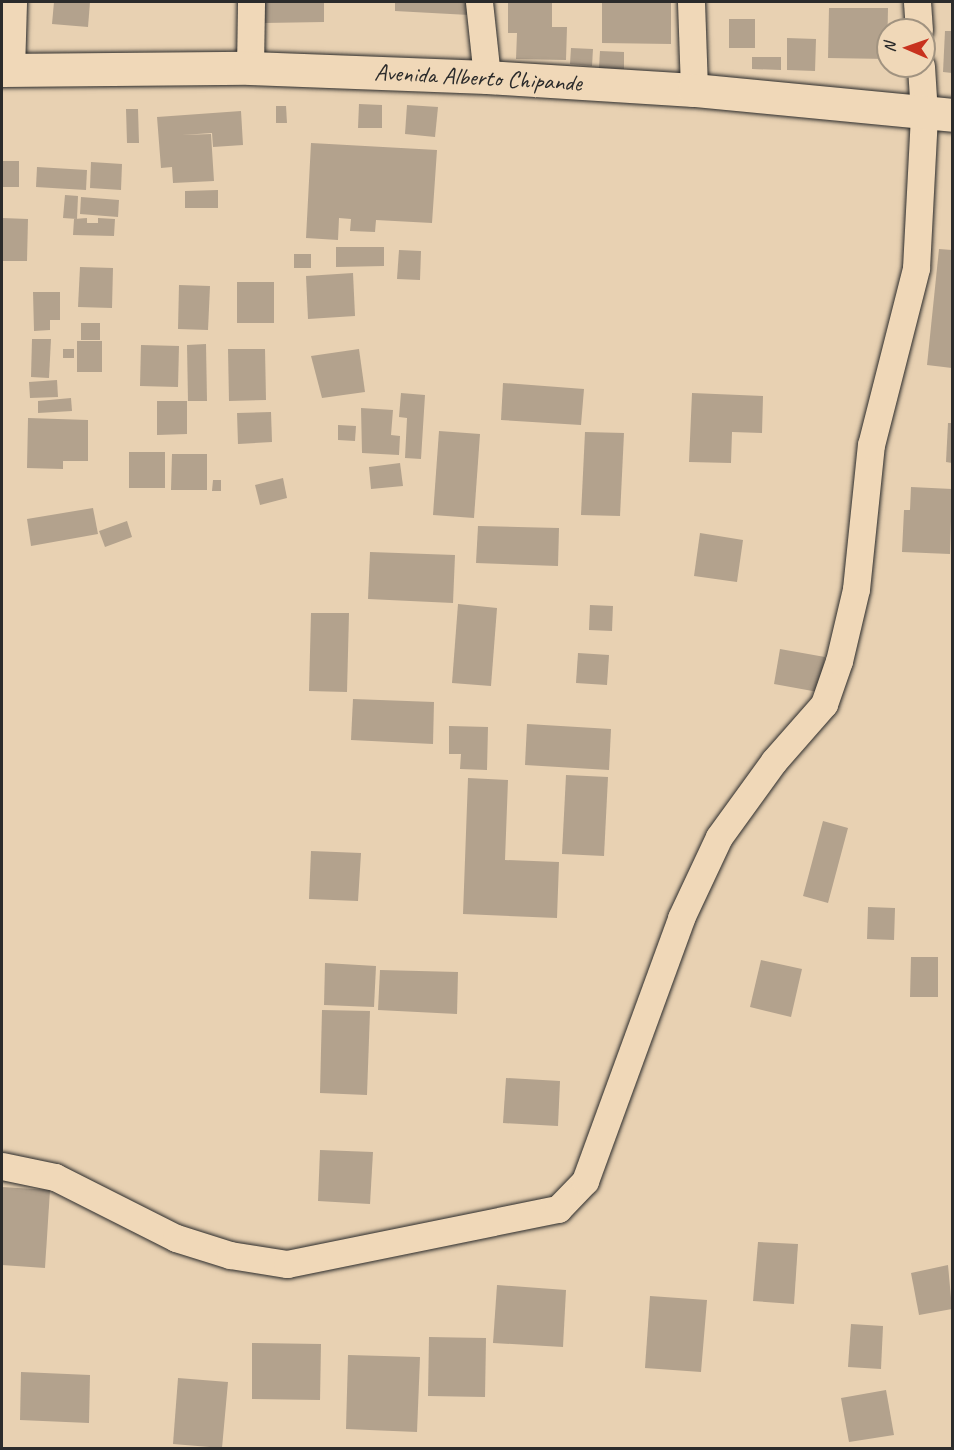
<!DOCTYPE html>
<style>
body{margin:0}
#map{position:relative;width:954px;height:1450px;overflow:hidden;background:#e8d1b2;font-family:Caveat,sans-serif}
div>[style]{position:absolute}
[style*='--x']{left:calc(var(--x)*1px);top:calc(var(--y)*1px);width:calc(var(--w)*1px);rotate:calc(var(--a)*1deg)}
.building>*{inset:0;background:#b3a28d}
.roads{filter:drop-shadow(0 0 2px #2b2b2b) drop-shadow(0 0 2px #2b2b2b)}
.minor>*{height:27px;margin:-13.5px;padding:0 13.5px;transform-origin:13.5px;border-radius:13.5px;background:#f0d8b8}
.secondary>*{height:33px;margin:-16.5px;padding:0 16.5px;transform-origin:16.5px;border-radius:16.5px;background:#f0d8b8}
span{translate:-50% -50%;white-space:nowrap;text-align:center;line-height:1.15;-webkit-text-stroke:6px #f0d8b8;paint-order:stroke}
.street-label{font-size:24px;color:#2b2b2b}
.frame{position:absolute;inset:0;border:3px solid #2b2b2b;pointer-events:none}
.north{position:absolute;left:876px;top:18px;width:60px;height:60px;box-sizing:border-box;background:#f0d8b8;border:2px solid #a19380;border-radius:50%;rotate:272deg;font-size:16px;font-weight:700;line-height:24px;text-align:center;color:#2b2b2b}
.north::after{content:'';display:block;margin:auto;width:21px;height:27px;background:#c8321e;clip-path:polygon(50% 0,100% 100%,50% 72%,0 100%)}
</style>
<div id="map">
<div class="building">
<div style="clip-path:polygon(54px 2px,90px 2px,88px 27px,52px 24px)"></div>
<div style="clip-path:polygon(264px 2px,324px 2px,324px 22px,264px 23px)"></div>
<div style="clip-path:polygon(395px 2px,469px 2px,469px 15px,395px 11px)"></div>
<div style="clip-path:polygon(508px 2px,552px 2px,552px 27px,567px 27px,566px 60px,516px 59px,517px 33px,508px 33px)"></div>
<div style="clip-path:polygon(602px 2px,671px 2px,671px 44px,602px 43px)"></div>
<div style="clip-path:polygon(829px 8px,888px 8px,887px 59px,828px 58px)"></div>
<div style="clip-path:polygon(729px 19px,755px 19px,755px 48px,729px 48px)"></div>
<div style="clip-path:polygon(945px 31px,952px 31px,952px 73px,943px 72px)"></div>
<div style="clip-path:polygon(787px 38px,816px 39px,815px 71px,787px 70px)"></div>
<div style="clip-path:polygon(571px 48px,593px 49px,592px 66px,570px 64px)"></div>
<div style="clip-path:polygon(600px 51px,624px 52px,624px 69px,599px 68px)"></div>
<div style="clip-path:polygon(752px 57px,781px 57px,781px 70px,752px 69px)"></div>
<div style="clip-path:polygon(359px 104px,382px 105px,382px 128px,358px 128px)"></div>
<div style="clip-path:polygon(407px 105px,438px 107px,435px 137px,405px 134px)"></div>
<div style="clip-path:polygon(276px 106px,286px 106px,287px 123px,276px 123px)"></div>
<div style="clip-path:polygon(126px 109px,138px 109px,139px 143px,127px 143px)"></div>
<div style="clip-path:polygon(241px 111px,243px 145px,213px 147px,212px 133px,182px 135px,211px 134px,214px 181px,173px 183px,172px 167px,161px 168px,157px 117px)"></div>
<div style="clip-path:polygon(311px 143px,437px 150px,432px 223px,376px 220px,375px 232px,350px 231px,351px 219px,339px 218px,338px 240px,306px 238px)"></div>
<div style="clip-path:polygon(2px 161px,19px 161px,19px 187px,2px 187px)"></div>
<div style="clip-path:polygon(91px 162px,122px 164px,121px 190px,90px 188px)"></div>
<div style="clip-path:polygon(37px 167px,87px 170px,86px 190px,36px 187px)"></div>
<div style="clip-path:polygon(218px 190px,218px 208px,185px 208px,185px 191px)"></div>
<div style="clip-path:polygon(65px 195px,78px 196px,77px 219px,63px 218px)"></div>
<div style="clip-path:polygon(81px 197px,119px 200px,118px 217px,80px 214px)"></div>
<div style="clip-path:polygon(2px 218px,28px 219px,27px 261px,2px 261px)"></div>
<div style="clip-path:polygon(87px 218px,87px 223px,98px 223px,98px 218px,115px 219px,114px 236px,73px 235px,74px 219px)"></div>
<div style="clip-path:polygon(336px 247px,384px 247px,384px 266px,336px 267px)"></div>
<div style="clip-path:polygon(939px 249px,952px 250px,952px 368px,927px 365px)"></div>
<div style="clip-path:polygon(399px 250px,421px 251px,420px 280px,397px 279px)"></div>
<div style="clip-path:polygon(294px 254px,311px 254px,311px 268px,294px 268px)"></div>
<div style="clip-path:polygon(80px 267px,113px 268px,112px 308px,78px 307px)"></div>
<div style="clip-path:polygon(353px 273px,355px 316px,308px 319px,306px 276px)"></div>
<div style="clip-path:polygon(237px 282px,274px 282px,274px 323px,237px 323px)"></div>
<div style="clip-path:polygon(179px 285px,210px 286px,208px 330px,178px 329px)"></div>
<div style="clip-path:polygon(33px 292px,60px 292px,60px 320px,50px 320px,50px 330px,34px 331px)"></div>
<div style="clip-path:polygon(81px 323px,100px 323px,100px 340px,81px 340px)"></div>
<div style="clip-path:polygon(32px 339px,51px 339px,49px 378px,31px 377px)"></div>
<div style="clip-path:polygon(77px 341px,102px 341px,102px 372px,77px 372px)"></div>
<div style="clip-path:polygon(206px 344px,207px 401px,188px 401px,187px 345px)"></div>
<div style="clip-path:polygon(141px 345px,179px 346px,178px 387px,140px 386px)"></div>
<div style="clip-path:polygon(63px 349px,74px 349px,74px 358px,63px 358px)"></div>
<div style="clip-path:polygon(228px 349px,265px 349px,266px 400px,229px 401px)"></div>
<div style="clip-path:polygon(359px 349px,365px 392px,322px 398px,311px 356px)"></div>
<div style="clip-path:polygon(57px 380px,58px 397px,30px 398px,29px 382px)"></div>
<div style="clip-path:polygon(503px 383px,584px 389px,581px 425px,501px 420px)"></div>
<div style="clip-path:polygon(401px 393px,425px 395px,421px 459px,405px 458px,407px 418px,399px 417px)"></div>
<div style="clip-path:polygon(692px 393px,763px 396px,762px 433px,732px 432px,731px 463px,689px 462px)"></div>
<div style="clip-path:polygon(71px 398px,72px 411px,38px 413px,38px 401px)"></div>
<div style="clip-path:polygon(157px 401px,187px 401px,187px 434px,157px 435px)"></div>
<div style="clip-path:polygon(361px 408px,393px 410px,391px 435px,400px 436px,399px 455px,362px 453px)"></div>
<div style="clip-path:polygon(271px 412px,272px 442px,238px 444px,237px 413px)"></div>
<div style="clip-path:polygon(28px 418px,88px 420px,88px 461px,63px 461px,63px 469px,27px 468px)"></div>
<div style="clip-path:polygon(948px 423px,952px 423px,952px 463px,946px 462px)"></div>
<div style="clip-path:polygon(338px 425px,356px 426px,355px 441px,338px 440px)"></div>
<div style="clip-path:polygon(439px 431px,480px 434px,474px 518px,433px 515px)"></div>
<div style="clip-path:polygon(585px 432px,624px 433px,620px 516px,581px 515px)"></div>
<div style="clip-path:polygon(129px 452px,165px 452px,165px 488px,129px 488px)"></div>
<div style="clip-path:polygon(172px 454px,207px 454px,207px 490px,171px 490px)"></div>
<div style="clip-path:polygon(400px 463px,403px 486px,371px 489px,369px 467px)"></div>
<div style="clip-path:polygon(283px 478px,287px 498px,260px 505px,255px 485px)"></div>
<div style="clip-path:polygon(213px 480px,221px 480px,221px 491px,212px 491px)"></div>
<div style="clip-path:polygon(911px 487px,952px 489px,950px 554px,902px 552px,904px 510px,910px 510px)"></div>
<div style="clip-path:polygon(93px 508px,98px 534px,31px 546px,27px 519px)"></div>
<div style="clip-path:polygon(127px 521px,132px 537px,105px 547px,99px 531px)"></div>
<div style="clip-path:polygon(478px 526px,559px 528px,558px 566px,476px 563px)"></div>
<div style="clip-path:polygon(700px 533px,743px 540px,737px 582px,694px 576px)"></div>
<div style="clip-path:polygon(370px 552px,455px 555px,453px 603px,368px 599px)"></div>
<div style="clip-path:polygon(458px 604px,497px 608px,491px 686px,452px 683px)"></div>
<div style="clip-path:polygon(590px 605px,613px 606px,612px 631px,589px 630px)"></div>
<div style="clip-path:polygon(311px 613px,349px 613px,347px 692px,309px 691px)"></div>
<div style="clip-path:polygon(780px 649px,825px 657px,818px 692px,774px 684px)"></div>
<div style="clip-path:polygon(578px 653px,609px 655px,607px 685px,576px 683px)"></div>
<div style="clip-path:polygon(353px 699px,434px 702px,433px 744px,351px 740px)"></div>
<div style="clip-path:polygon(527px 724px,611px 729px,609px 770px,525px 765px)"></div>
<div style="clip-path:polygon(449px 726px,488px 727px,487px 770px,460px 769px,461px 754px,449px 754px)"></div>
<div style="clip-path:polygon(566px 775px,608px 777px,604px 856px,562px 854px)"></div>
<div style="clip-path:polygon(468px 778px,508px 780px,505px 860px,559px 862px,557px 918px,463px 914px)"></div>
<div style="clip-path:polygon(823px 821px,848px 828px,828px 903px,803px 896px)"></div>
<div style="clip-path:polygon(311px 851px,361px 853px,358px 901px,309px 899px)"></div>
<div style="clip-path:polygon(868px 907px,895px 908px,894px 940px,867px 939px)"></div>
<div style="clip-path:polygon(911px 957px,938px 957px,938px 997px,910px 997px)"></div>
<div style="clip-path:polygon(761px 960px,802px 969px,791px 1017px,750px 1007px)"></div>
<div style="clip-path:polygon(325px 963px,376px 966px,374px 1007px,324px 1005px)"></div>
<div style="clip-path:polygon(380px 970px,458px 972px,457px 1014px,378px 1010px)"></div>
<div style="clip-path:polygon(322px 1010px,370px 1011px,367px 1095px,320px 1093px)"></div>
<div style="clip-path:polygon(506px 1078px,560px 1081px,558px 1126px,503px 1123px)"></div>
<div style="clip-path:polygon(320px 1150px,373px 1152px,370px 1204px,318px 1201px)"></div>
<div style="clip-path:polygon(2px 1187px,50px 1190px,45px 1268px,2px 1265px)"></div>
<div style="clip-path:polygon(758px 1242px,798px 1244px,794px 1304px,753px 1301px)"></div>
<div style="clip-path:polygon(948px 1265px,952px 1309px,919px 1315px,911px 1273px)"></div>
<div style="clip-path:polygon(497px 1285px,566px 1290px,563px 1347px,493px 1343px)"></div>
<div style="clip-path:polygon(650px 1296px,707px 1300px,701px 1372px,645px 1368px)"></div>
<div style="clip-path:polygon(851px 1324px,883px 1326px,881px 1369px,848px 1367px)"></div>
<div style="clip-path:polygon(429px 1337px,486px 1338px,485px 1397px,428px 1396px)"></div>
<div style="clip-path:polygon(252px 1343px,321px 1344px,320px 1400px,252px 1399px)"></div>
<div style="clip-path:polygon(348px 1355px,420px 1357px,417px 1432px,346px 1429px)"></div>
<div style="clip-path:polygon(21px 1372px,90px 1375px,89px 1423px,20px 1420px)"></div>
<div style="clip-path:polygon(178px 1378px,228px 1382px,222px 1448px,173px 1444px)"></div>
<div style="clip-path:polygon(886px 1390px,894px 1435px,849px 1442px,841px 1398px)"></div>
</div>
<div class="roads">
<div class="minor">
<div style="--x:479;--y:2;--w:75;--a:83.9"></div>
<div style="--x:691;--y:2;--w:88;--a:88"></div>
<div style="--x:917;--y:2;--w:28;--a:86"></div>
<div style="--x:250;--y:68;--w:66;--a:-89.1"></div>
<div style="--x:11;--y:70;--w:68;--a:-88.3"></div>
<div style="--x:2;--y:1166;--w:54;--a:11.7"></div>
<div style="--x:55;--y:1177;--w:136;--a:26.8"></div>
<div style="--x:176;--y:1238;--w:57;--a:17.5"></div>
<div style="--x:230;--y:1255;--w:58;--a:9"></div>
<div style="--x:287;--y:1264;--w:277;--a:-11.5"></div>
<div style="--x:558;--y:1209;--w:39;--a:-46"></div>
<div style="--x:585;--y:1181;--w:280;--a:-69.9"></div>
<div style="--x:681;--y:918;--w:89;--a:-64.9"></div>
<div style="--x:719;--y:837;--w:94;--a:-54.1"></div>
<div style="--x:774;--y:761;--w:76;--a:-48.7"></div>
<div style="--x:824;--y:704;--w:46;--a:-70.8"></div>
<div style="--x:839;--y:661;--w:74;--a:-76.7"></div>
<div style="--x:856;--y:589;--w:145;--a:-84.1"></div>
<div style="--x:871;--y:445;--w:183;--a:-75.7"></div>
<div style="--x:916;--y:268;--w:154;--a:-87"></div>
<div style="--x:924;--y:114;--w:48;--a:-93.6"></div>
</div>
<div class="secondary">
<div style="--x:2;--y:70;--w:248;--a:-0.5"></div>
<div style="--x:250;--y:68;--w:237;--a:2.2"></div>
<div style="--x:487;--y:77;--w:207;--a:3.6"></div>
<div style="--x:694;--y:90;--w:259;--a:5.5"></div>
</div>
</div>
<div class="street-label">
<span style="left:478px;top:78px;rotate:3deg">Avenida Alberto Chipande</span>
</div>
<div class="frame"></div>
<div class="north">N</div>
</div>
